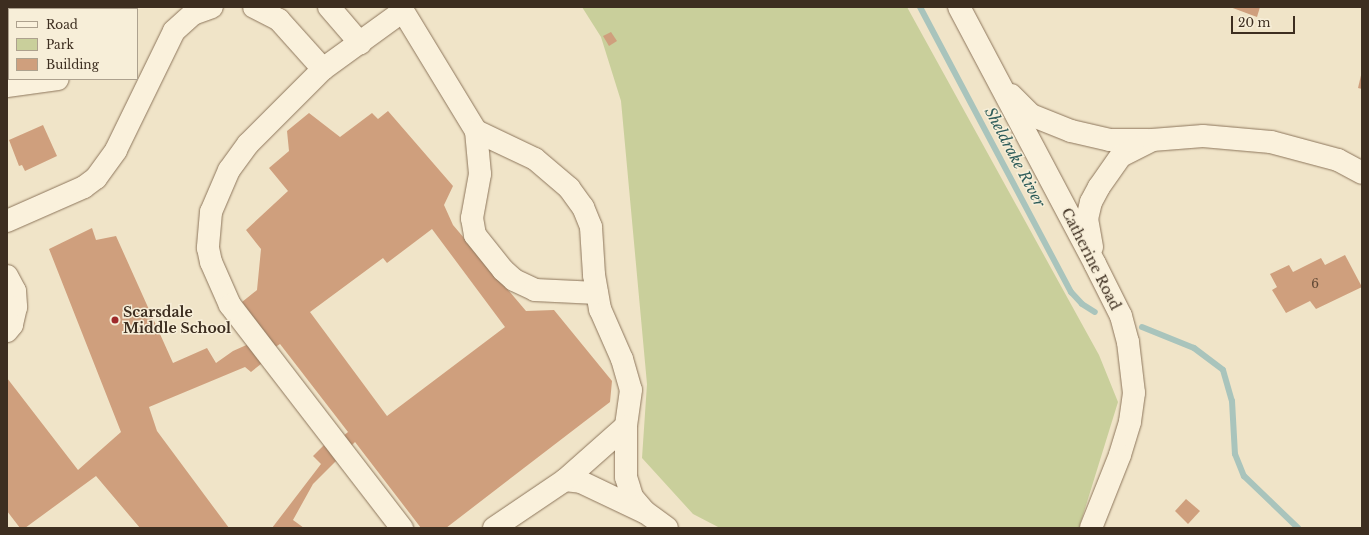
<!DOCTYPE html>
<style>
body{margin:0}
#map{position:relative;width:1369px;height:535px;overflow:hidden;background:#f0e4c8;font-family:"Libre Baskerville",serif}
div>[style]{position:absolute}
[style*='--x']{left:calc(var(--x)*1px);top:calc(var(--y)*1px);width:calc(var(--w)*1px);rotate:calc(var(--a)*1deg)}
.green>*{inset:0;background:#c9cf9b}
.stream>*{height:6px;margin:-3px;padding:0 3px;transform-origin:3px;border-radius:3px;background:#a9c4bc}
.building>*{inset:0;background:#cf9f7d}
.roads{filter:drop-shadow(0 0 1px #8d765c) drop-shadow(0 0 1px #8d765c)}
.minor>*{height:22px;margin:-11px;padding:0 11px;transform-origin:11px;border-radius:11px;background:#faf1dc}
.dots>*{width:11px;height:11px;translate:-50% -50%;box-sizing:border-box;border:2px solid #f7eed8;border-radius:50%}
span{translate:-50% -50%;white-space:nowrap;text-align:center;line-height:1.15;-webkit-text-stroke:3px #f7eed8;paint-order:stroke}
.number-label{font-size:12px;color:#624a37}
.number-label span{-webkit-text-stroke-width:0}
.street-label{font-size:14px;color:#3d2e20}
.poi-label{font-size:14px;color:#3d2e20;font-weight:700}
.left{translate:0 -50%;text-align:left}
.water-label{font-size:15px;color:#2f5d5a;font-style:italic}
.frame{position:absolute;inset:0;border:8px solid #3d2e20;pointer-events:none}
.legend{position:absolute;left:8px;top:8px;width:130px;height:72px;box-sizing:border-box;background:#f7eed8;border:1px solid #ada18e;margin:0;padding:5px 7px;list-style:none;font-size:12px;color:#3d2e20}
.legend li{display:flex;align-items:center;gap:8px;height:20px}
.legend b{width:20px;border:1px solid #ada18e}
.scale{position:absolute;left:1231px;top:16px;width:64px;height:18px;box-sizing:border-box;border:2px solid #3d2e20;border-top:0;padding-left:5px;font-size:12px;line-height:14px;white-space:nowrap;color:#3d2e20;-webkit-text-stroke:3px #f7eed8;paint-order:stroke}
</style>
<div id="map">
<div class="green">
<div style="clip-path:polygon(582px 7px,907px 7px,1099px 355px,1118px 402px,1079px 528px,720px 528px,693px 514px,642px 458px,647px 384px,621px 101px,601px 37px)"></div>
</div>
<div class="stream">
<div style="--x:920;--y:7;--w:323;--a:62.1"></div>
<div style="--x:1071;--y:292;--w:16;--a:47"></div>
<div style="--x:1082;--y:304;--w:15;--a:32"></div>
<div style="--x:1142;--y:327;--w:56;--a:22"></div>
<div style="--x:1194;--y:348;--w:36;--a:37"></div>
<div style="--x:1223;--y:370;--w:32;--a:74"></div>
<div style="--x:1232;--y:401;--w:53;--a:86.8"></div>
<div style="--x:1235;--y:454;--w:24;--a:68"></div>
<div style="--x:1244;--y:476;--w:75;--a:43.9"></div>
</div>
<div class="building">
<div style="clip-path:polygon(1230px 7px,1260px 7px,1257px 17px)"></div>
<div style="clip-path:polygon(611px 32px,617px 41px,609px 46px,603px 36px)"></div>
<div style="clip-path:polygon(1362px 71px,1362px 89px,1358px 88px)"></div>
<div style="clip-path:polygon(evenodd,388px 111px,453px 186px,444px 205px,453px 225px,526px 311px,554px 310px,612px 381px,610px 402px,446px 528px,421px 528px,355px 442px,313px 484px,293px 520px,304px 528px,272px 528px,321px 464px,313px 456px,324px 445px,328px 449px,348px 432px,280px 344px,263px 355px,266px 360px,251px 372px,245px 367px,149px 407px,157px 431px,229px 528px,140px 528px,96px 476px,25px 528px,20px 528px,7px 511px,7px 378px,78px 470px,121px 432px,49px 249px,92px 228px,96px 240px,116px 236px,173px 363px,207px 348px,216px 363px,233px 351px,267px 336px,242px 302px,257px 290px,261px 249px,246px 230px,288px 191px,269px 168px,289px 151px,287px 131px,309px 113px,340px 137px,372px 113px,378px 119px,388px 111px,432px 229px,505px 327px,387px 416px,310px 312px,383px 258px,387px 263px,432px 229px)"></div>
<div style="clip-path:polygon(43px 125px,57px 156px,25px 171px,22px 165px,19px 166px,9px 140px)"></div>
<div style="clip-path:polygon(1345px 255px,1362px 287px,1316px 309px,1310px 301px,1286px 313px,1272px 290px,1277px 287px,1270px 274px,1289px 265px,1293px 272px,1321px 258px,1325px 265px)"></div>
<div style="clip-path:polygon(1186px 499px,1200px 511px,1188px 524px,1175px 511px)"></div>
</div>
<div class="roads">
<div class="minor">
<div style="--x:254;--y:7;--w:28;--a:27"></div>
<div style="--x:279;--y:20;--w:66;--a:48.1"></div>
<div style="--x:323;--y:69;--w:99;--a:-35.9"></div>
<div style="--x:403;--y:11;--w:4;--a:-117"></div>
<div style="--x:329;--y:7;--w:48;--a:49.3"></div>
<div style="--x:959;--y:7;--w:291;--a:62.1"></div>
<div style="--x:1095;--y:264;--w:58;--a:63.4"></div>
<div style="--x:1121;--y:316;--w:27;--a:75"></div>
<div style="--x:1128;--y:342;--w:51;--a:83.3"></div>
<div style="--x:1134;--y:393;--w:29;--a:98"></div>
<div style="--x:1130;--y:422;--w:34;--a:107"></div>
<div style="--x:1120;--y:455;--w:79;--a:111.7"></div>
<div style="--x:93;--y:9;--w:6;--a:-18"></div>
<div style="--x:403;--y:11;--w:140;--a:58.7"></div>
<div style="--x:476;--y:131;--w:65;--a:25.4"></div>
<div style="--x:535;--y:159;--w:45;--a:40.5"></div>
<div style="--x:569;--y:188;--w:24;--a:54"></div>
<div style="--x:583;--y:207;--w:22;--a:68"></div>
<div style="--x:591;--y:227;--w:48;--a:86.4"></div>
<div style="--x:594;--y:275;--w:35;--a:80"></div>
<div style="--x:600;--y:309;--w:55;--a:66.3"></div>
<div style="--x:622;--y:359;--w:32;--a:74"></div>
<div style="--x:631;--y:390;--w:36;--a:98"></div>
<div style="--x:626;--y:426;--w:51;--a:90"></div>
<div style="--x:626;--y:477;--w:21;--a:73"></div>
<div style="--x:632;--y:497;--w:20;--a:49"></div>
<div style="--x:645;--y:512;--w:27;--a:36"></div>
<div style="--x:7;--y:27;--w:2;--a:0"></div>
<div style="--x:323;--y:69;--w:106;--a:135"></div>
<div style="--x:248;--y:144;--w:32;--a:126"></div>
<div style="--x:229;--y:170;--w:46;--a:113.2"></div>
<div style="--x:211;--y:212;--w:36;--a:95"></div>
<div style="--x:208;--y:248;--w:14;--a:78"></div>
<div style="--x:211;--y:262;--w:47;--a:66.2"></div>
<div style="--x:230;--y:305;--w:282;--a:52.4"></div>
<div style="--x:7;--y:86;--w:51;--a:-7.8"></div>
<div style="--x:1011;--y:95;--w:28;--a:45"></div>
<div style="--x:1031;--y:115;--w:43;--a:21.8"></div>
<div style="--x:1071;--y:131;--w:40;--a:13"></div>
<div style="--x:1110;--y:140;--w:38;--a:0"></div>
<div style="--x:476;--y:131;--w:43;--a:84.7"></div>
<div style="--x:480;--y:174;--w:45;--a:100.3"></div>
<div style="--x:472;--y:218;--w:17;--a:80"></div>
<div style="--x:475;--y:235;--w:45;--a:51.3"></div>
<div style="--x:503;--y:270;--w:15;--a:42"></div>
<div style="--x:514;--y:280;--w:23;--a:25"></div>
<div style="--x:535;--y:290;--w:62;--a:2.8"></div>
<div style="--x:7;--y:221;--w:84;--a:-23.8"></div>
<div style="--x:84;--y:187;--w:15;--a:-37"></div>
<div style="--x:96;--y:178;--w:34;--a:-54"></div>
<div style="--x:116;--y:150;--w:132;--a:-64"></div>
<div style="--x:174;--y:31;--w:25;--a:-42"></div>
<div style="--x:193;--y:14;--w:20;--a:-20"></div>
<div style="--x:1092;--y:247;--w:28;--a:-100"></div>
<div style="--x:1087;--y:219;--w:17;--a:-77"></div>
<div style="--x:1091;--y:202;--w:17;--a:-62"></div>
<div style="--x:1099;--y:187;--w:38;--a:-55"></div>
<div style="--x:1121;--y:156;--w:35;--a:-27"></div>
<div style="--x:1152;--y:140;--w:51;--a:-4.5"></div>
<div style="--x:1203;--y:136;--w:68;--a:5"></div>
<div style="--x:1271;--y:142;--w:69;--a:15"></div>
<div style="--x:1338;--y:160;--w:27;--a:28"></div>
<div style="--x:7;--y:276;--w:17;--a:62"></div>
<div style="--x:15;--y:291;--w:16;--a:86"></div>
<div style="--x:16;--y:307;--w:18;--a:103"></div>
<div style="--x:12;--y:325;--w:8;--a:130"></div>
<div style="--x:565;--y:480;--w:16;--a:7"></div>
<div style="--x:581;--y:482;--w:70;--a:25.5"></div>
<div style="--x:494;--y:528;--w:86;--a:-34.1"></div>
<div style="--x:565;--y:480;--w:81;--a:-41.5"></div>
</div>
</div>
<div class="dots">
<div style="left:115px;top:320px;background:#9e2a2b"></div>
</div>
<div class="number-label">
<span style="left:1315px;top:284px">6</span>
</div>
<div class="street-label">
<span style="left:1091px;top:259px;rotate:63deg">Catherine Road</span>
</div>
<div class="poi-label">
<span class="left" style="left:123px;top:320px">Scarsdale<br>Middle School</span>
</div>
<div class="water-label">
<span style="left:1015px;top:157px;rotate:62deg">Sheldrake River</span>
</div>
<div class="frame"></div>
<ul class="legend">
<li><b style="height:5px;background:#faf1dc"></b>Road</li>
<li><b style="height:11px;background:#c9cf9b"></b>Park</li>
<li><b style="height:11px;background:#cf9f7d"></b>Building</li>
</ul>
<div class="scale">20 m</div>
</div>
